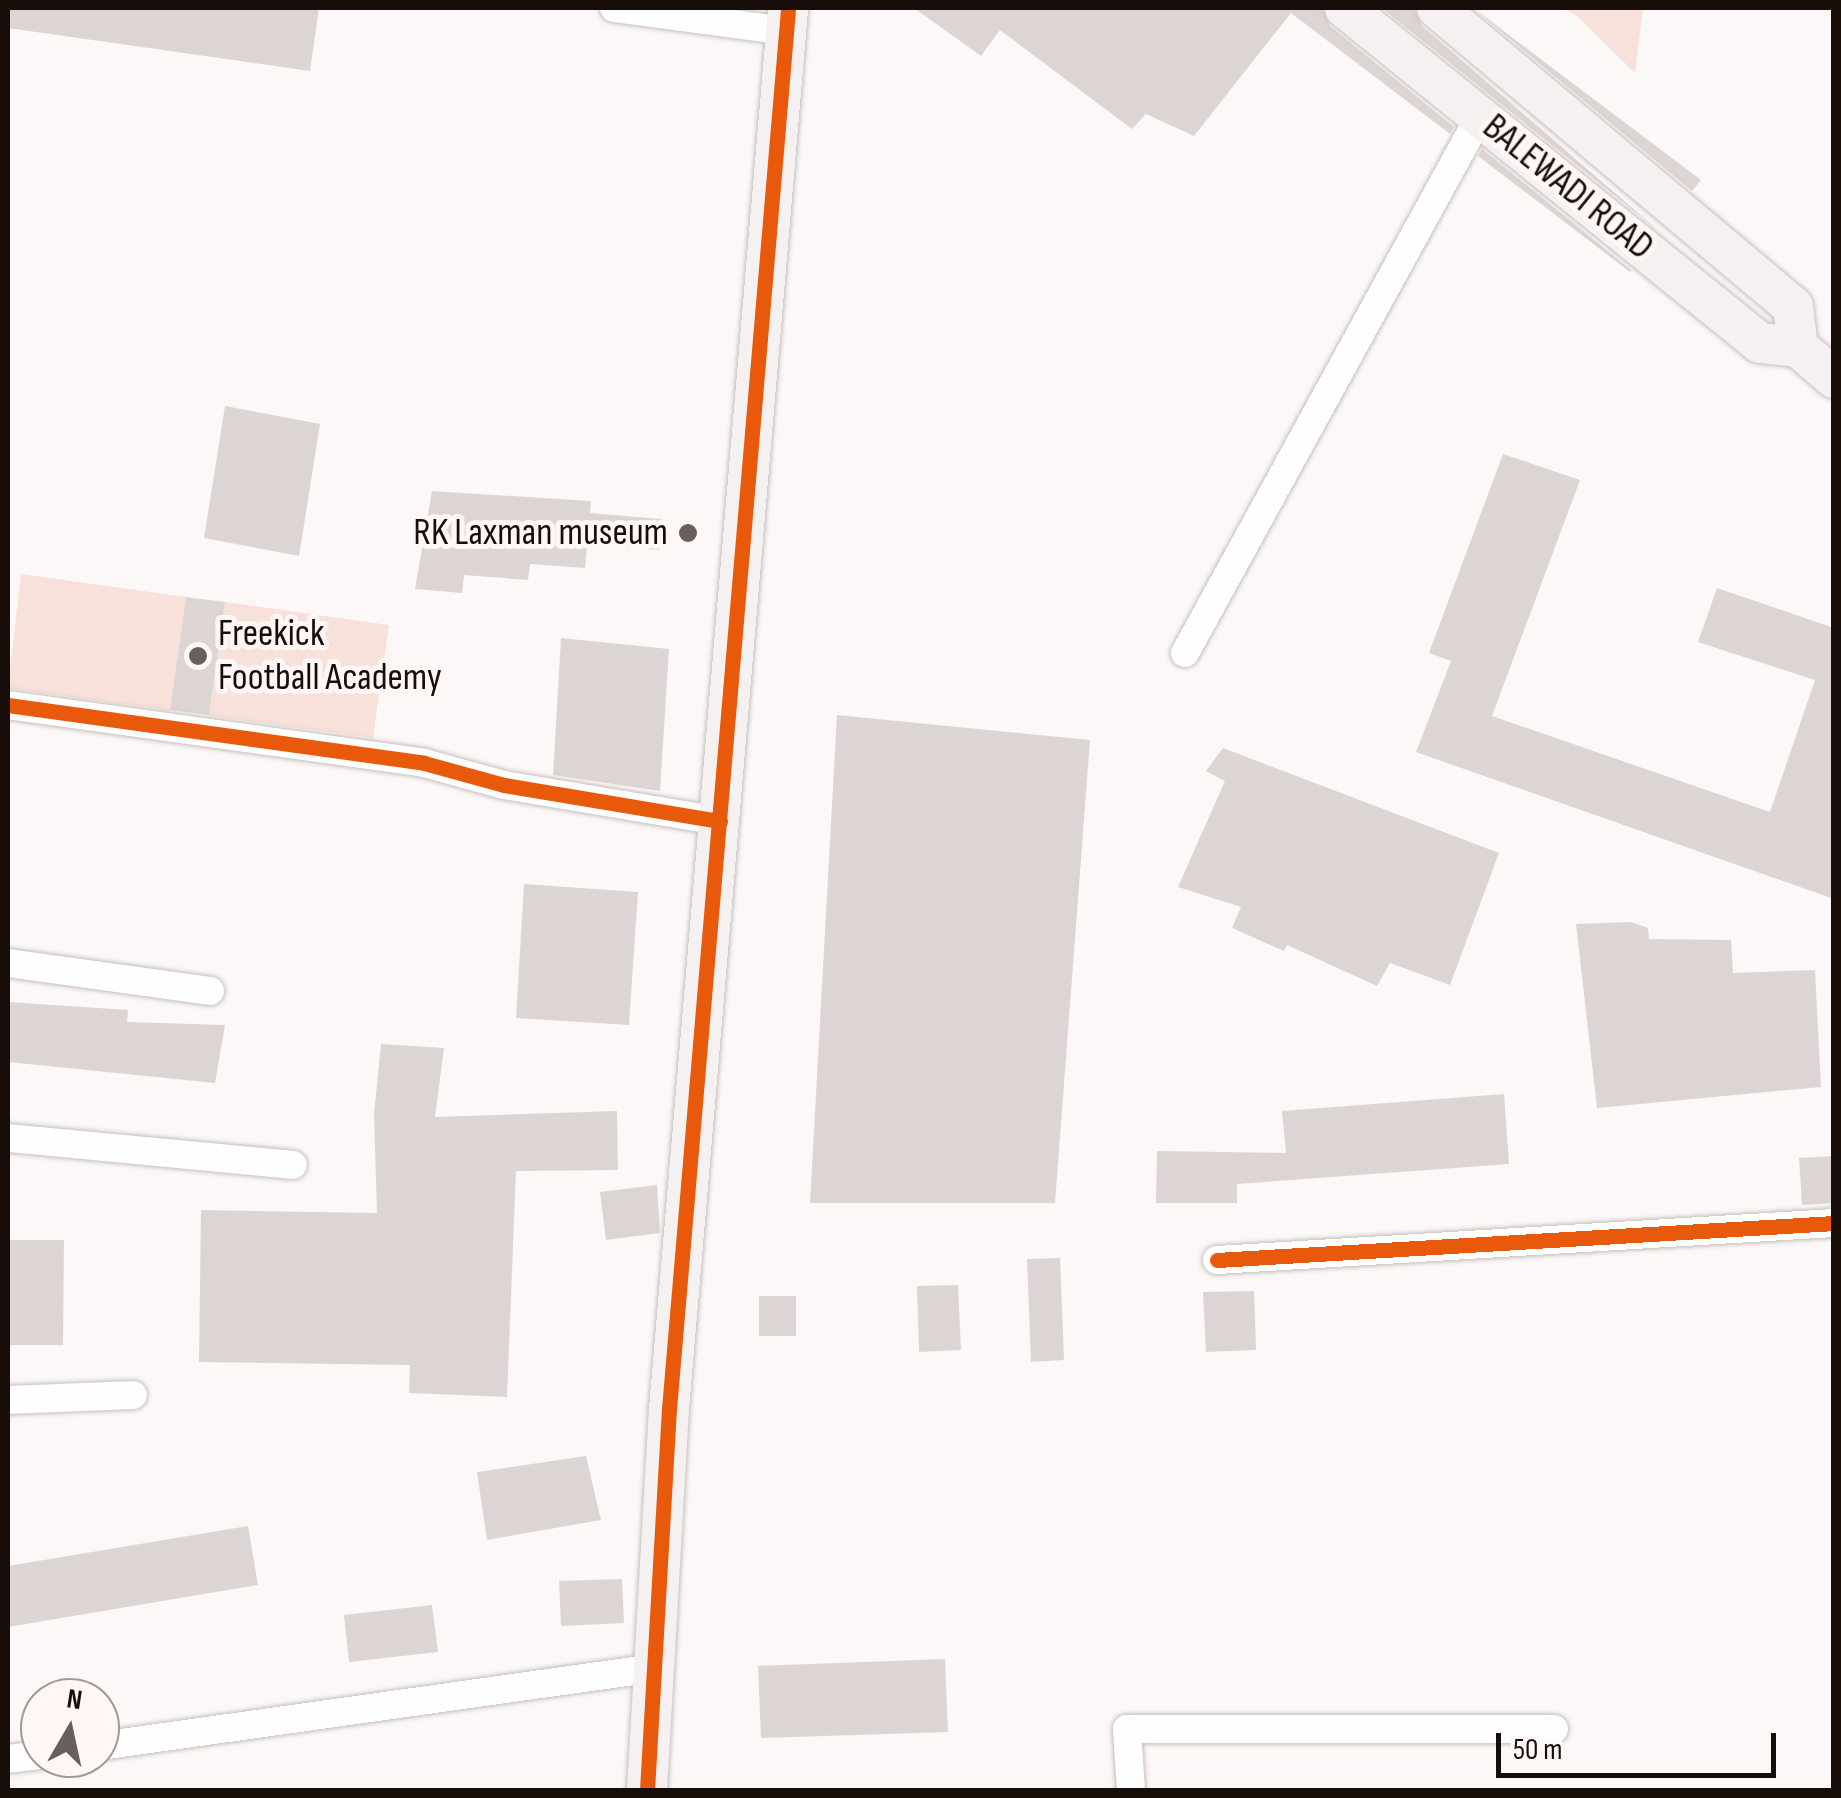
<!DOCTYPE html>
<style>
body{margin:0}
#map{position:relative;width:1841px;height:1798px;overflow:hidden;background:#fcf8f7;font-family:"Sofia Sans Condensed",sans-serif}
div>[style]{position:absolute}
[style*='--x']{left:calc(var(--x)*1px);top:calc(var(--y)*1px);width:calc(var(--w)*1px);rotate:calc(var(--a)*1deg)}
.green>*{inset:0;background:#f8e1da}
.building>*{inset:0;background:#ddd5d3}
.roads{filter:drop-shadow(0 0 2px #c6bfbd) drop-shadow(0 0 2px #c6bfbd)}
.street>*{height:28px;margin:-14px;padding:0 14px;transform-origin:14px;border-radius:14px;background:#fffefe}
.secondary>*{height:40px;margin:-20px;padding:0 20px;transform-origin:20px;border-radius:20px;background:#f5f1f0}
.cycleway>*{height:15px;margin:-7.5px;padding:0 7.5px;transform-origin:7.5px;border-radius:7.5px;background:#e8590c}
.dots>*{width:28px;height:28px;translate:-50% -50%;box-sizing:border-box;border:5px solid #fef7f5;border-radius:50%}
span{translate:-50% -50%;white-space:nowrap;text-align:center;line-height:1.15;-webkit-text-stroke:10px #fef7f5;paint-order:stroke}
.street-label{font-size:38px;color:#170d09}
.poi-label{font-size:38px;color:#170d09}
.right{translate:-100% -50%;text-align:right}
.left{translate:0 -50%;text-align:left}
.frame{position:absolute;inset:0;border:10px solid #170d09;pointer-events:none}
.north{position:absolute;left:20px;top:1678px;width:100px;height:100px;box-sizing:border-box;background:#fef7f5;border:2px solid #a29997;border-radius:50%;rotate:9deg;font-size:28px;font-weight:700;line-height:40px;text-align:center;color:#170d09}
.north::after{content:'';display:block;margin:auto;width:35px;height:45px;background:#675f5c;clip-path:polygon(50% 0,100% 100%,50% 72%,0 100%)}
.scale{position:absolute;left:1496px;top:1733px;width:280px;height:45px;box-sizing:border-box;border:5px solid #170d09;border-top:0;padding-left:12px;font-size:30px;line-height:35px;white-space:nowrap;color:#170d09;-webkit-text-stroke:8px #fef7f5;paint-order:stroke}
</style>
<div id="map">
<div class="green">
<div style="clip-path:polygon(1564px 8px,1643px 8px,1635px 73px,1580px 19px)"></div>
<div style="clip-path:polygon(21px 574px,186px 597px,170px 711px,8px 688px)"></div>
<div style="clip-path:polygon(225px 602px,389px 625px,373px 738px,209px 716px)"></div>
</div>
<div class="building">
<div style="clip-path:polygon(8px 8px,319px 8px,310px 71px,8px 28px)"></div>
<div style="clip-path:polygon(914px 8px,1322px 8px,1330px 26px,1454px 127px,1450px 134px,1291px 13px,1194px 136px,1146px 114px,1132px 129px,1000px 30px,981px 56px)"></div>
<div style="clip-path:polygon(1382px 8px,1414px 8px,1422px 26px,1660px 232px)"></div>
<div style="clip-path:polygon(1473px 8px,1701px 180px,1692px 191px)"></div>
<div style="clip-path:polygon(1482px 149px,1631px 270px,1630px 272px,1478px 156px)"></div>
<div style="clip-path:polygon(225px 406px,320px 424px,299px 556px,204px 538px)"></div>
<div style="clip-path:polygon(1503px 454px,1580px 480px,1492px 716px,1770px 812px,1815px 680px,1698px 642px,1717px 588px,1834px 628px,1834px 899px,1416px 752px,1451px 661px,1429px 653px)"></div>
<div style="clip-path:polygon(432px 491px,591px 501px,590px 513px,661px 519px,670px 534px,659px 550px,587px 544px,585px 568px,530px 564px,528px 580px,464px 575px,462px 593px,415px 589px)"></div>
<div style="clip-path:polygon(186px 597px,225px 602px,209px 715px,170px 710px)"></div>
<div style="clip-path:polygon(561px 638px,669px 649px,660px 791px,553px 775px)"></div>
<div style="clip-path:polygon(837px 715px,1090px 740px,1055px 1203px,810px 1203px)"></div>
<div style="clip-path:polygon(1223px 748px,1499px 853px,1450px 985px,1390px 963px,1377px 986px,1287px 945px,1284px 951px,1232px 928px,1241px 907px,1178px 887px,1225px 781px,1206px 771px)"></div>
<div style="clip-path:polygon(524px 884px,638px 892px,629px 1025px,516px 1018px)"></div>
<div style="clip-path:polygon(1631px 922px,1648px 928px,1649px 939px,1731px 940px,1733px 973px,1815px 970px,1821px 1087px,1597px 1108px,1576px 924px)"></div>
<div style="clip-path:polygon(8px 1002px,128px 1010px,127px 1022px,225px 1025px,215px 1083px,8px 1062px)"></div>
<div style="clip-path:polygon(381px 1044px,444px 1048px,435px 1117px,617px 1111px,618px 1170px,516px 1171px,507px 1397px,409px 1393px,410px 1365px,199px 1362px,201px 1210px,377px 1213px,374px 1114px)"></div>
<div style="clip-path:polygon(1504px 1094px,1509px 1164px,1237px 1184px,1237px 1203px,1156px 1203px,1157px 1151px,1286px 1153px,1282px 1111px)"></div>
<div style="clip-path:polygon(1834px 1156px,1834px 1203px,1802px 1205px,1799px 1158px)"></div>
<div style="clip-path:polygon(657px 1185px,660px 1233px,606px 1240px,600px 1192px)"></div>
<div style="clip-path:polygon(8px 1240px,64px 1240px,63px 1345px,8px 1345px)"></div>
<div style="clip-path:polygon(1060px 1258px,1064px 1360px,1031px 1362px,1027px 1259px)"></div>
<div style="clip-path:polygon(958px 1285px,961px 1350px,919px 1352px,917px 1286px)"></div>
<div style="clip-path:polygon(1254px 1291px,1256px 1350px,1206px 1352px,1203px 1292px)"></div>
<div style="clip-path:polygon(759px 1296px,796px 1296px,796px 1336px,759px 1336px)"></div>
<div style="clip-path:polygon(586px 1456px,601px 1520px,487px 1540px,477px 1472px)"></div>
<div style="clip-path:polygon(248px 1526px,258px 1585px,8px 1627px,8px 1566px)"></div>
<div style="clip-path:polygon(622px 1579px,624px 1623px,561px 1626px,559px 1581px)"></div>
<div style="clip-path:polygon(432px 1605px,438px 1652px,349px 1662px,344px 1615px)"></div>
<div style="clip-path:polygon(945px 1659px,948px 1732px,761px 1738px,758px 1666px)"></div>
</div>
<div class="roads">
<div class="street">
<div style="--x:614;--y:8;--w:174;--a:7.6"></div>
<div style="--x:1185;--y:653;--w:613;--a:-61.22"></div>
<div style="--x:8;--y:705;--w:420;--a:7.9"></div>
<div style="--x:424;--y:763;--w:83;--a:15.4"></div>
<div style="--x:504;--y:785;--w:219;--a:9.5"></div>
<div style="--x:8;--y:963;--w:204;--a:7.9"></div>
<div style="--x:8;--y:1138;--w:286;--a:5.4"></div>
<div style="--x:1217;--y:1260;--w:618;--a:-3.43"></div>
<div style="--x:8;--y:1400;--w:125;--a:-2.3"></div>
<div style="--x:100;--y:1746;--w:560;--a:-8"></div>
<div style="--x:8;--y:1759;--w:32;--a:-7"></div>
<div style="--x:1131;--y:1790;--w:61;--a:-93.8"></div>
<div style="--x:1127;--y:1729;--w:427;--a:0"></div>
</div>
<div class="secondary">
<div style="--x:1345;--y:8;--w:533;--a:38.91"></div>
<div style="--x:1760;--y:343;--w:38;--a:6"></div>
<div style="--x:1798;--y:347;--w:48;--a:40.7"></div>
<div style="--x:1437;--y:8;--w:465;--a:40"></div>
<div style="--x:1793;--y:307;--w:40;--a:82.9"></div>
<div style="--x:647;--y:1790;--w:382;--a:-86.7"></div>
<div style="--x:669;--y:1409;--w:1406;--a:-85.14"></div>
</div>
</div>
<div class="cycleway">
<div style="--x:8;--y:705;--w:420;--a:7.9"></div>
<div style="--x:424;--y:763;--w:83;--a:15.4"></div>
<div style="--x:504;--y:785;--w:219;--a:9.5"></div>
<div style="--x:1217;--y:1260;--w:618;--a:-3.43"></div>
<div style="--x:647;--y:1790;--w:382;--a:-86.7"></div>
<div style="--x:669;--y:1409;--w:1406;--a:-85.14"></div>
</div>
<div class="dots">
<div style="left:688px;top:533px;background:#675f5c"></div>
<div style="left:198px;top:656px;background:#675f5c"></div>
</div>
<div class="street-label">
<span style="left:1568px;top:187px;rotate:39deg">BALEWADI ROAD</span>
</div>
<div class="poi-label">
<span class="right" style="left:668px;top:533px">RK Laxman museum</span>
<span class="left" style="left:218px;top:656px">Freekick<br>Football Academy</span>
</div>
<div class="frame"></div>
<div class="north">N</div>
<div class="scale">50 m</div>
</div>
